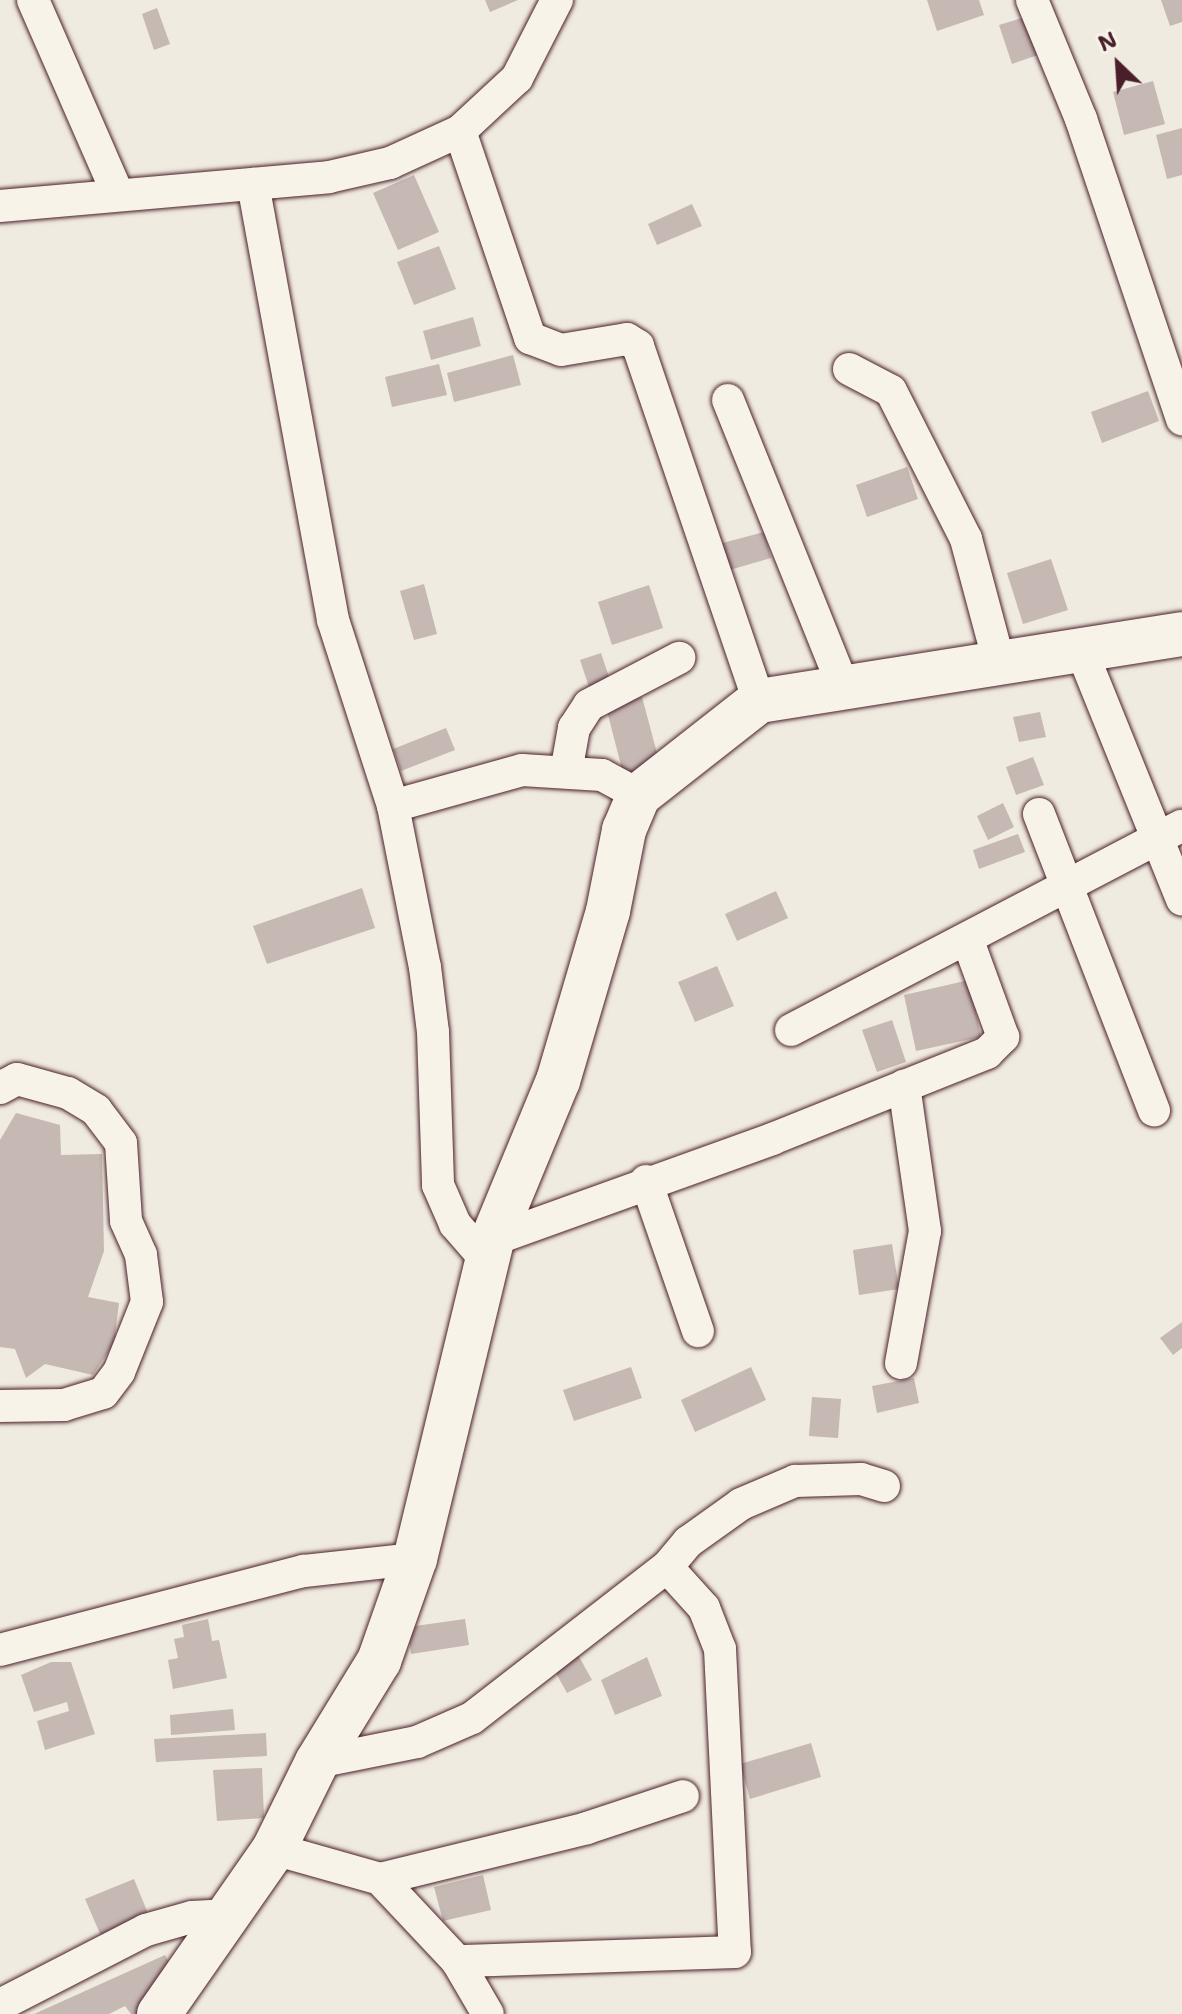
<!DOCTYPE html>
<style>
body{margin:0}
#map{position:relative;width:1182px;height:2014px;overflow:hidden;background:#f0ebe0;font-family:"Shantell Sans",sans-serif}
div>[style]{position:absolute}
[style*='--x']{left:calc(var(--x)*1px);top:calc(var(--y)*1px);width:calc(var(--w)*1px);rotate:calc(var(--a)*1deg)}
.building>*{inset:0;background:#c6b8b3}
.roads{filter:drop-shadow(0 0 2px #4a1f2b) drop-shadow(0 0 2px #4a1f2b)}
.street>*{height:32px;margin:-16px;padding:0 16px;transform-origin:16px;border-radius:16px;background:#f7f3e8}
.secondary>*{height:44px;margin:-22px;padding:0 22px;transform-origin:22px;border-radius:22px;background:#f7f3e8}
span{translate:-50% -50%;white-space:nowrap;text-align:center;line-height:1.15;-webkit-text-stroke:6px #f7f3e8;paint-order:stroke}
.north{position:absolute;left:1078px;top:24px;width:80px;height:80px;-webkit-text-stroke:6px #f7f3e8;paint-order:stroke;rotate:335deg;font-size:22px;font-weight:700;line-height:32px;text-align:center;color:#4a1f2b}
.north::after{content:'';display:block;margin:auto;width:28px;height:36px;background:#4a1f2b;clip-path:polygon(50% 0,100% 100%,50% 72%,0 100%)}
</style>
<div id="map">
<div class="building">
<div style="clip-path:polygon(485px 0,518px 0,490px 12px)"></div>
<div style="clip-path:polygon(927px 0,979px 0,984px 15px,937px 31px)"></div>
<div style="clip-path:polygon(1161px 0,1182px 0,1182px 22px,1170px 26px)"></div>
<div style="clip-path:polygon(157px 8px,170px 44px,154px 50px,142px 14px)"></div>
<div style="clip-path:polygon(1025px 17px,1038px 55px,1012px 64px,999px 25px)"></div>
<div style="clip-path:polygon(1153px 81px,1165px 124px,1124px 135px,1113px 92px)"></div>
<div style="clip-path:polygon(1182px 128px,1182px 175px,1167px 179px,1156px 135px)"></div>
<div style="clip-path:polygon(414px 175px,439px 232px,398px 250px,373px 193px)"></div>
<div style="clip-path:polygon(692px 204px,702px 226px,657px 245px,648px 224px)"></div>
<div style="clip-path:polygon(439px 246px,456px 289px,414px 305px,397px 262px)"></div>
<div style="clip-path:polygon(473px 317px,481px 346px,431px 360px,423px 331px)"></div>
<div style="clip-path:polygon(513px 355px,521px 385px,454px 402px,447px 373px)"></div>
<div style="clip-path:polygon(439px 364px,447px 395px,392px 407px,385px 377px)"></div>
<div style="clip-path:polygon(1148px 391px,1159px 421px,1102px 443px,1091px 412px)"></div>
<div style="clip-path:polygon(907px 467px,918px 499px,867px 517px,856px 485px)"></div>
<div style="clip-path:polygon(764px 532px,771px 558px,726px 571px,719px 544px)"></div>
<div style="clip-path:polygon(1051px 559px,1068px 610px,1023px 624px,1007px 573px)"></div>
<div style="clip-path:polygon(424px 584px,437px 634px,414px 640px,400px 591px)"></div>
<div style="clip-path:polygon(649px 585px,663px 628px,612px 645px,598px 602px)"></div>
<div style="clip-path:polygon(601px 653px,613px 689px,592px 696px,580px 660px)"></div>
<div style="clip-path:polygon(642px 697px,661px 768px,624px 777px,606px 707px)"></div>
<div style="clip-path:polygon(1040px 712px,1046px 737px,1019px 742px,1013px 717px)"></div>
<div style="clip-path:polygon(446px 728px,455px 750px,401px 771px,393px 749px)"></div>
<div style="clip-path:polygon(1033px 757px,1044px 785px,1016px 795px,1006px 767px)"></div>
<div style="clip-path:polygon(1003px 803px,1014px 827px,988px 840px,977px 816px)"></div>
<div style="clip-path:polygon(1018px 834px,1025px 852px,979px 869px,973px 850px)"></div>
<div style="clip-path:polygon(362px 888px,375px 928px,267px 964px,253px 926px)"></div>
<div style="clip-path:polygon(776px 891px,788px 918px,737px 941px,725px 914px)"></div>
<div style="clip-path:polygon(717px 966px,734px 1006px,695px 1022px,678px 982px)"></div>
<div style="clip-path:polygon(969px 980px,981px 1037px,916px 1051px,904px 995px)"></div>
<div style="clip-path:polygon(892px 1020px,906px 1062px,877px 1072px,862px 1030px)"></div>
<div style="clip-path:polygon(16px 1113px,60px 1125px,61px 1155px,102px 1154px,104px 1251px,88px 1297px,119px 1303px,114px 1343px,93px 1375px,45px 1364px,26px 1378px,15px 1349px,0 1347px,0 1140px)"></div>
<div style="clip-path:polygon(892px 1244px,899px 1289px,859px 1295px,853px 1250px)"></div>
<div style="clip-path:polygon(1182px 1322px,1182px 1348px,1173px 1355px,1160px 1338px)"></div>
<div style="clip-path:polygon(631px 1367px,642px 1398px,574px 1421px,563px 1390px)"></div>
<div style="clip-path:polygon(751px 1367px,766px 1400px,695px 1432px,681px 1400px)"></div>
<div style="clip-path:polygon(914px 1378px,919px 1403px,877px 1413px,872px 1386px)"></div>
<div style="clip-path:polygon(812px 1397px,841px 1399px,838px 1438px,809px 1436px)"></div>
<div style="clip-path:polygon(208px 1619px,212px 1641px,219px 1640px,227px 1678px,173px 1689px,168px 1660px,178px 1658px,174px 1639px,184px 1637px,182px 1625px)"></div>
<div style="clip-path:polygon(465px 1619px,469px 1645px,411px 1654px,408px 1627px)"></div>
<div style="clip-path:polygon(577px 1653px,592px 1680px,567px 1693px,552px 1666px)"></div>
<div style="clip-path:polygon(647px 1657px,662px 1696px,615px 1715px,601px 1680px)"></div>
<div style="clip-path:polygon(51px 1662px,71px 1662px,95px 1734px,45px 1750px,37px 1721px,69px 1711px,67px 1702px,34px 1712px,21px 1675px)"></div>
<div style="clip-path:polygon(233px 1709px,235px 1730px,171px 1735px,170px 1715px)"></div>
<div style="clip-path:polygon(266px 1733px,267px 1756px,156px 1762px,154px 1739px)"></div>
<div style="clip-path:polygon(811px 1743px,821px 1777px,750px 1799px,740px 1764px)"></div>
<div style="clip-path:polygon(262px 1768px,264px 1818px,217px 1821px,213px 1770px)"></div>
<div style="clip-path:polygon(483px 1875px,491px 1910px,443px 1921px,434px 1887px)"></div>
<div style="clip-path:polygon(134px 1879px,149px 1916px,101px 1936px,85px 1899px)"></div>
<div style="clip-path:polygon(165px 1955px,179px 1981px,153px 2014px,131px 2014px,125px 2006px,109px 2014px,34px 2014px)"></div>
</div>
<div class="roads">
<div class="street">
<div style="--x:33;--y:0;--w:210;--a:66.4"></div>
<div style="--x:1032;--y:0;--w:129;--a:67.6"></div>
<div style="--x:1081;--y:119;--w:317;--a:71.4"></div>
<div style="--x:460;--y:131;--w:219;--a:71.3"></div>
<div style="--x:530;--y:338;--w:33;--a:21"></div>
<div style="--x:561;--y:350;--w:67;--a:-9.5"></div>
<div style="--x:627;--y:339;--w:13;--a:32"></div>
<div style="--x:638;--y:346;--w:375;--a:71.2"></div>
<div style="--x:253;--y:184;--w:443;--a:79.6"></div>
<div style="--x:333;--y:620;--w:195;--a:72.1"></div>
<div style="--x:393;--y:806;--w:164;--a:78.8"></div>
<div style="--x:425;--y:967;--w:65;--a:83"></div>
<div style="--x:433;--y:1032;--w:153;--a:88.1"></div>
<div style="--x:438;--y:1185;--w:43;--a:66.4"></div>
<div style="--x:455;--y:1224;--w:49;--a:49.1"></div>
<div style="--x:0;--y:206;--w:330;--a:-5"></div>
<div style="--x:329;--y:177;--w:63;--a:-12.9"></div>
<div style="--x:390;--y:163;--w:77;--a:-24.6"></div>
<div style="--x:460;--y:131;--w:78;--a:-42.9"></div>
<div style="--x:517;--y:78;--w:88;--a:-62.9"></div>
<div style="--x:849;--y:369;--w:47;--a:27.6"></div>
<div style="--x:891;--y:391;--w:166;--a:63.1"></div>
<div style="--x:966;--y:539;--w:127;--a:75"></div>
<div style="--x:728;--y:400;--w:311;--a:68.1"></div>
<div style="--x:1082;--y:652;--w:267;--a:68"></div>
<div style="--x:566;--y:772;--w:45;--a:-79.7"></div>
<div style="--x:574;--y:728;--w:27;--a:-57"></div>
<div style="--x:589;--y:705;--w:102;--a:-27.6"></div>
<div style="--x:393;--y:806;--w:134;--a:-15.6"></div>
<div style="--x:522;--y:770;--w:80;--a:3.6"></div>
<div style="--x:602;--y:775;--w:42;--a:28.4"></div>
<div style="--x:1039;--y:814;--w:318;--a:68.8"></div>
<div style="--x:791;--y:1030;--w:441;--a:-27.6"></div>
<div style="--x:0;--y:1088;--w:19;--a:-28"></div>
<div style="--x:17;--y:1079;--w:53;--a:15.4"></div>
<div style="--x:68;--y:1093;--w:33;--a:31"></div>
<div style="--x:96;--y:1110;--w:41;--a:52.9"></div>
<div style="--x:121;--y:1143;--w:78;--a:86.3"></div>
<div style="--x:126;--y:1221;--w:37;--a:66"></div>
<div style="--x:141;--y:1255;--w:47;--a:82.7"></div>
<div style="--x:147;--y:1302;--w:75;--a:111.8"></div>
<div style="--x:119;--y:1372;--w:26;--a:127"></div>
<div style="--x:103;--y:1393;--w:41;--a:162.9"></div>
<div style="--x:64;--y:1405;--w:64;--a:179.1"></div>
<div style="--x:646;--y:1181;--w:159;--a:70.9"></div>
<div style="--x:492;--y:1240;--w:298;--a:-19.8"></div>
<div style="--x:772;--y:1139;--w:232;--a:-21.8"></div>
<div style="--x:987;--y:1053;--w:23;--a:-45"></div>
<div style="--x:1003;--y:1037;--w:102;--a:-110"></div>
<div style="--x:901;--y:1363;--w:134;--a:-79.7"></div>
<div style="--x:925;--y:1231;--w:147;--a:-98.2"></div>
<div style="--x:667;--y:1567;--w:33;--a:-50"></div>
<div style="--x:688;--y:1542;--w:65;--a:-35.6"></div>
<div style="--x:741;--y:1504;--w:59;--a:-23.1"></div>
<div style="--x:795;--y:1481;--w:66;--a:-1.7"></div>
<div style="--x:861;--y:1479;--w:24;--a:17"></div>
<div style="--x:0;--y:1650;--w:314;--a:-14.6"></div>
<div style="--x:304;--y:1571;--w:112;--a:-6.2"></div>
<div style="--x:317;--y:1762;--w:102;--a:-11.3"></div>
<div style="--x:417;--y:1742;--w:60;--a:-23.6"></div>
<div style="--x:472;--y:1718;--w:247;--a:-37.8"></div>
<div style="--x:667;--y:1567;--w:55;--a:47.9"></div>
<div style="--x:704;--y:1608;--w:44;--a:68.7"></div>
<div style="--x:720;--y:1649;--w:303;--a:87.2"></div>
<div style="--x:735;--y:1952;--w:278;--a:178.1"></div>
<div style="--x:274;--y:1849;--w:110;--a:15.8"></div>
<div style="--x:380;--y:1879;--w:112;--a:46.8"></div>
<div style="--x:457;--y:1961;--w:61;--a:59.7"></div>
<div style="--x:380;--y:1879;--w:213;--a:-13.8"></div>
<div style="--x:587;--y:1828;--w:101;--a:-18.4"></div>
<div style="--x:0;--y:2005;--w:164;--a:-27.2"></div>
<div style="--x:146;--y:1930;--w:48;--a:-15.8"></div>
<div style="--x:192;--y:1917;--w:33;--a:-3"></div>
</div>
<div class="secondary">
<div style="--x:159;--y:2014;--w:201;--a:-55.1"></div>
<div style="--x:274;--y:1849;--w:97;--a:-63.7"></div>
<div style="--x:317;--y:1762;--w:119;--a:-58.5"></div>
<div style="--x:379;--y:1661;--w:108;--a:-70.6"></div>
<div style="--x:415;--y:1559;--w:328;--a:-76.4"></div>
<div style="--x:492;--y:1240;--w:172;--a:-67.5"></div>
<div style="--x:558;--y:1081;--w:177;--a:-73.6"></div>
<div style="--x:608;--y:911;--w:83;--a:-78.8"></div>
<div style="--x:624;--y:830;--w:38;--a:-67"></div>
<div style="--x:639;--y:795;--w:152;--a:-38.1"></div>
<div style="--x:759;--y:701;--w:428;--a:-9"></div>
</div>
</div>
<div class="north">N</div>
</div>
